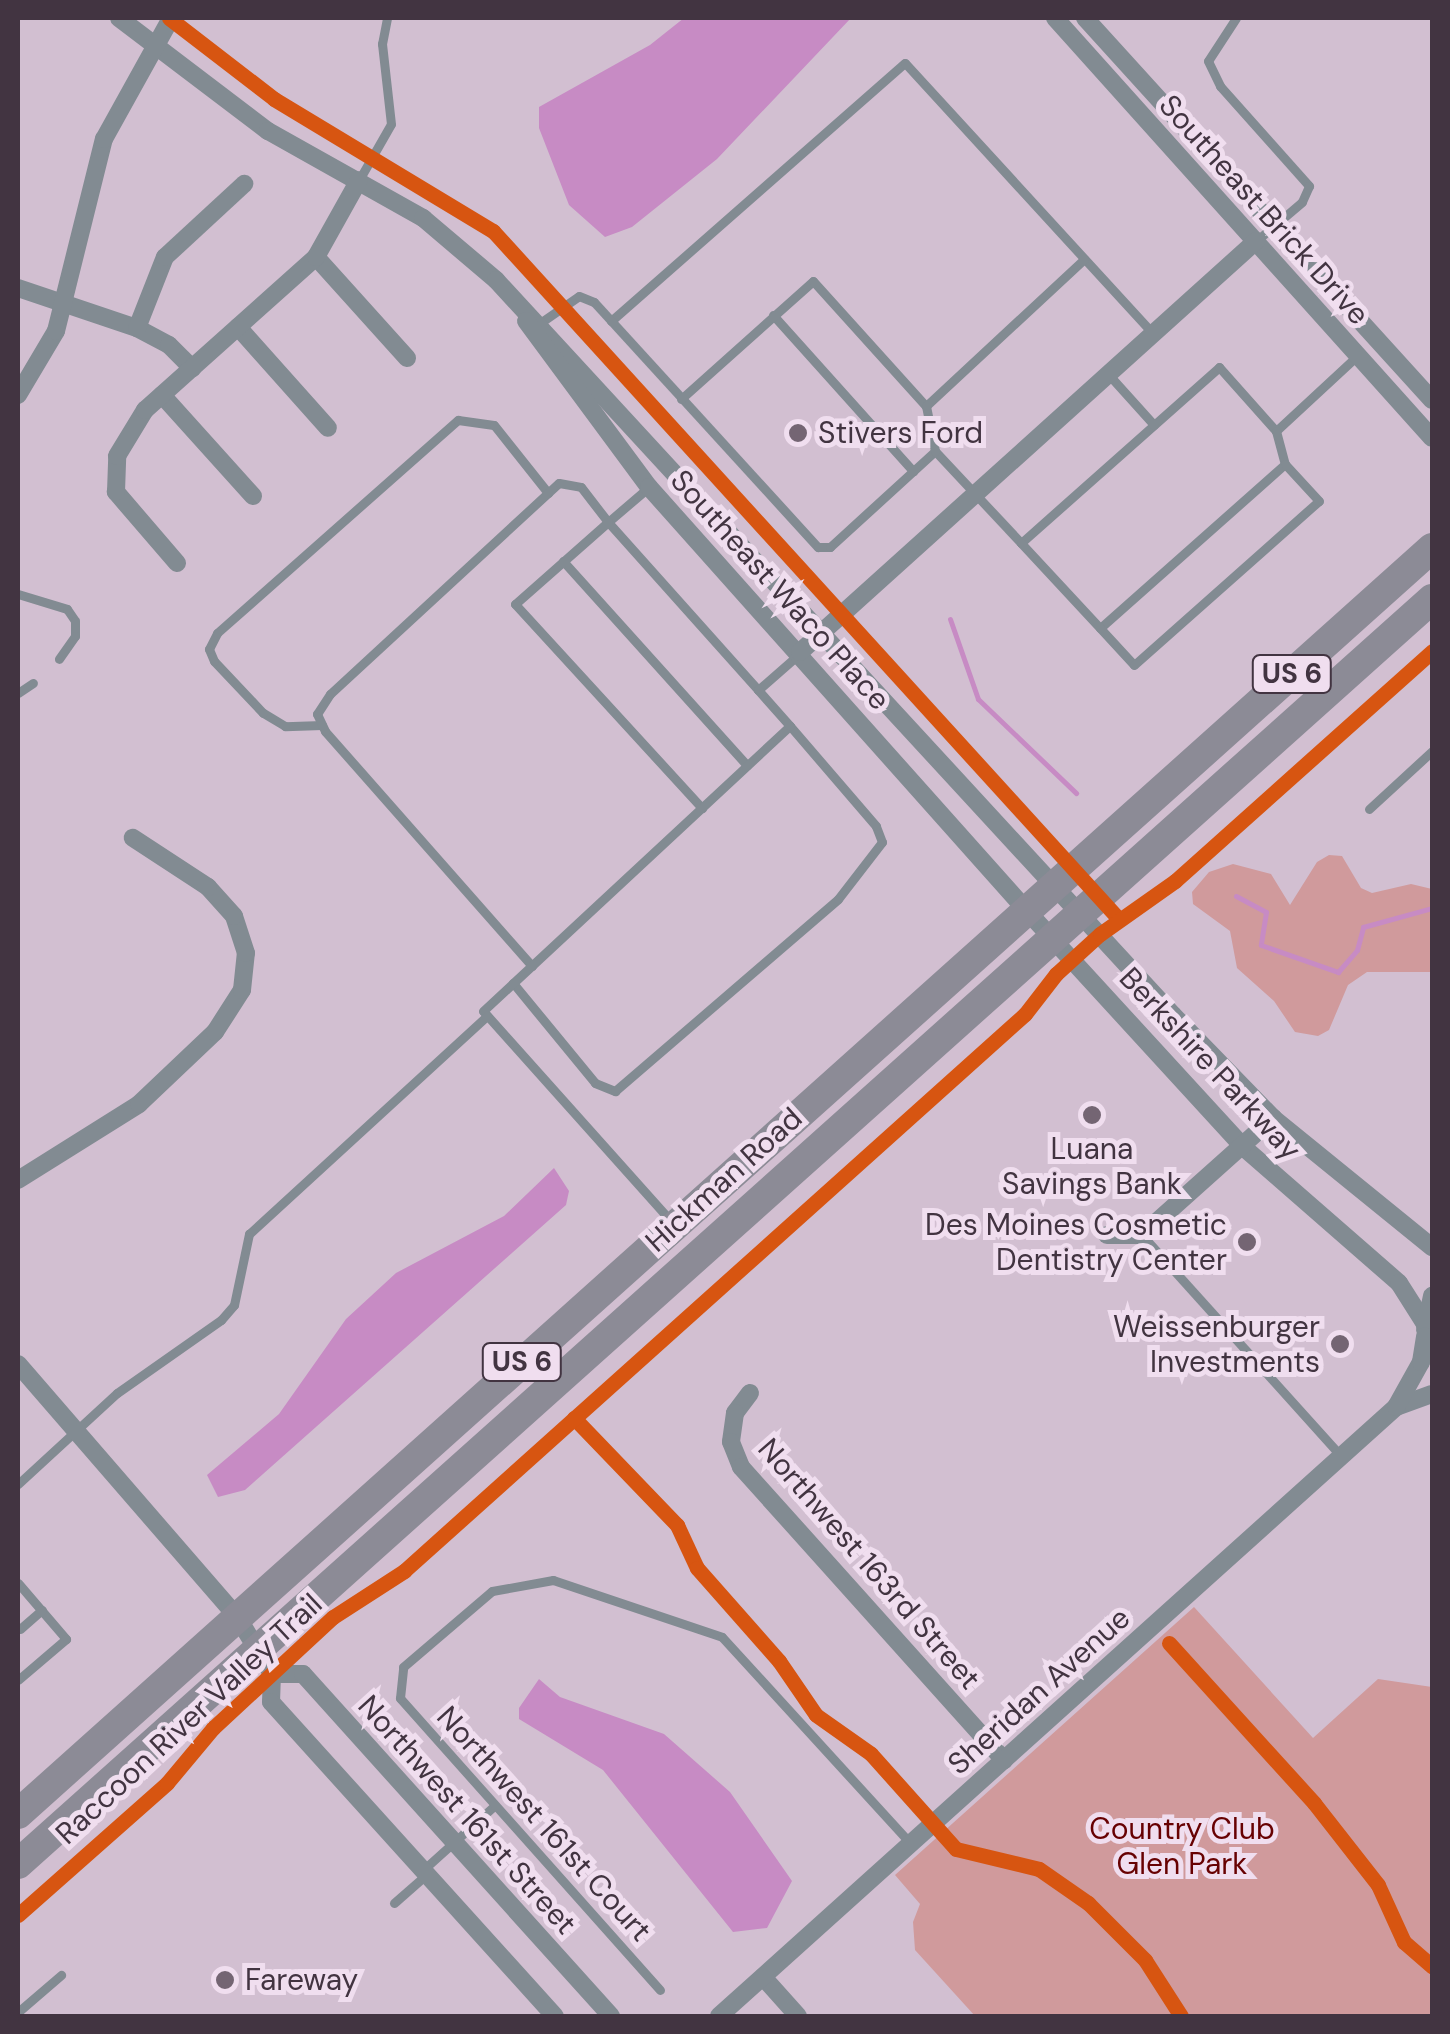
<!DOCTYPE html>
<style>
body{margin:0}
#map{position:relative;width:1450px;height:2034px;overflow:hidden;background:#d2bfd1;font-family:"DM Sans",sans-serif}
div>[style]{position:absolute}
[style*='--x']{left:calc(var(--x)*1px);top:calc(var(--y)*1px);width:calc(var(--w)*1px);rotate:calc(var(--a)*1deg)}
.green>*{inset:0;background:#d09a9c}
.water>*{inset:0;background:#c78bc4}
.stream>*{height:5px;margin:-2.5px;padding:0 2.5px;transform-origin:2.5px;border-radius:2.5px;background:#c78bc4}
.service>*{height:9px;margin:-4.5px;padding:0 4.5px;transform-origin:4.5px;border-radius:4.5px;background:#828b92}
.minor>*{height:18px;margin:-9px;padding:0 9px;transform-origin:9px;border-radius:9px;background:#828b92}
.trunk>*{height:30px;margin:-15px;padding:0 15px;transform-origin:15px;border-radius:15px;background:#8c8b96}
.cycleway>*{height:15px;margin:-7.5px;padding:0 7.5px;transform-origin:7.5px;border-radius:7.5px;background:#d75511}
.dots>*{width:28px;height:28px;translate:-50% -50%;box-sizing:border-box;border:5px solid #f0deef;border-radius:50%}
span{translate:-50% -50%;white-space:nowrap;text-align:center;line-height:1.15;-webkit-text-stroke:10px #f0deef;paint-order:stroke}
.shield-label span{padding:2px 8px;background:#f0deef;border:2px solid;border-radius:8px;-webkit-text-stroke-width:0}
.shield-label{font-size:28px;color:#423441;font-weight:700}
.street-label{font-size:30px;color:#423441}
.poi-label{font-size:30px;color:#423441}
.left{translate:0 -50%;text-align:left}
.right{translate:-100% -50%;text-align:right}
.park-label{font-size:30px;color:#670102}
.frame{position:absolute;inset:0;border:20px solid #423441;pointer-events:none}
</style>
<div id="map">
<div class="green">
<div style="clip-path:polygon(1329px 855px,1342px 856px,1361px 888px,1372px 893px,1411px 884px,1432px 889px,1432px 972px,1367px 972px,1348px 985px,1329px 1030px,1318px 1036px,1295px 1032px,1274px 1001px,1237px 968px,1230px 931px,1193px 904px,1192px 892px,1209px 872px,1233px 864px,1271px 874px,1290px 905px,1317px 862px)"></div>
<div style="clip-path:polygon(1194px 1607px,1313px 1738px,1378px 1679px,1432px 1687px,1432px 2016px,975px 2016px,915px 1950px,913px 1922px,920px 1904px,895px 1875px)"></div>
</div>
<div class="water">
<div style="clip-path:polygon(684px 18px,851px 18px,717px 159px,632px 227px,605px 237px,569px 205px,539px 128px,539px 107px,650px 45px)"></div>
<div style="clip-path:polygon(554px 1168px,569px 1191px,566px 1205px,245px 1490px,218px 1497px,207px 1475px,279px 1414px,346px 1319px,396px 1273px,504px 1216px)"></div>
<div style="clip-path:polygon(539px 1679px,560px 1697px,664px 1734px,730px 1792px,792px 1881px,767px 1928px,733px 1932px,603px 1770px,519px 1719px,519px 1708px)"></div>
</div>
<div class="stream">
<div style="--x:950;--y:619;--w:85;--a:70.7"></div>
<div style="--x:978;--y:699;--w:136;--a:43.8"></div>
<div style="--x:1236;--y:896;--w:34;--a:28"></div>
<div style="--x:1266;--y:912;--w:33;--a:99"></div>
<div style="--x:1261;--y:945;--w:82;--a:19.3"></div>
<div style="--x:1338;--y:972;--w:29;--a:-49"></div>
<div style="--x:1357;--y:950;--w:24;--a:-75"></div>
<div style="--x:1363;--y:927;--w:72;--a:-15.4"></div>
</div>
<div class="service">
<div style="--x:1236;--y:18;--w:51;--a:123.1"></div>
<div style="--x:1208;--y:61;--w:28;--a:64"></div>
<div style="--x:1220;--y:86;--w:134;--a:48.3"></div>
<div style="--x:1309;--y:186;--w:17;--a:114"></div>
<div style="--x:1302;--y:202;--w:60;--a:139.7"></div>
<div style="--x:359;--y:180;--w:64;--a:-60.3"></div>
<div style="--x:391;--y:124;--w:81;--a:-96.4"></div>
<div style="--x:382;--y:44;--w:26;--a:-79"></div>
<div style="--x:773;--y:315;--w:210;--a:48.1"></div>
<div style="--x:611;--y:321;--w:391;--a:-41.3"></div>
<div style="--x:905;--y:63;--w:367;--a:47.5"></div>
<div style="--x:540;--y:323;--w:47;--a:-34.7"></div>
<div style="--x:579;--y:296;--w:16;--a:22"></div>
<div style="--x:594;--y:302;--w:332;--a:47.6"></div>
<div style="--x:818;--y:547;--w:12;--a:0"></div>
<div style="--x:830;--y:547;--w:142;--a:-42.4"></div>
<div style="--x:935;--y:451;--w:126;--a:46.9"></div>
<div style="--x:1021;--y:543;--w:265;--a:-41.6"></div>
<div style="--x:1219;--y:367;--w:86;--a:48.3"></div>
<div style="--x:1276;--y:431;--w:110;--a:-42.8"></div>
<div style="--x:1109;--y:375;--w:67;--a:48"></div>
<div style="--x:681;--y:399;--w:177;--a:-41.8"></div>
<div style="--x:813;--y:281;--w:169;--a:47.9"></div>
<div style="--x:1276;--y:431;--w:34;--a:75"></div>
<div style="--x:1285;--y:464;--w:247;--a:138.4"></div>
<div style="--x:1100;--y:628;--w:50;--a:47.4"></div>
<div style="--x:1134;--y:665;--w:247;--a:-41.6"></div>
<div style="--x:1319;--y:501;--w:50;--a:-132.6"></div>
<div style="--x:935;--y:451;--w:46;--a:-101.3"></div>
<div style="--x:926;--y:406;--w:216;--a:-42.9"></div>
<div style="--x:649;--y:487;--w:54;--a:139.5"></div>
<div style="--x:608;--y:522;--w:225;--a:48.2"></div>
<div style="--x:758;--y:690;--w:53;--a:-41.2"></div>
<div style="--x:1021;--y:543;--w:116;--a:47.1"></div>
<div style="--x:563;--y:561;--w:275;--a:48"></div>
<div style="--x:18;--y:594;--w:51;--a:17"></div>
<div style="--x:67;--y:609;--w:14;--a:56"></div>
<div style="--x:75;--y:621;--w:15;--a:90"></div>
<div style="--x:75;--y:636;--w:28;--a:125"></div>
<div style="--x:18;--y:693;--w:18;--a:-34"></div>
<div style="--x:322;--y:725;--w:37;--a:178"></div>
<div style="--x:285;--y:726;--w:26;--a:-149"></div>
<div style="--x:263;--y:713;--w:71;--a:-133.3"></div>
<div style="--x:214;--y:661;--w:13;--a:-113"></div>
<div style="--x:209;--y:649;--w:18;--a:-63"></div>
<div style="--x:217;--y:633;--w:322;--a:-41.5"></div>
<div style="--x:458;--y:420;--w:36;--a:8"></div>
<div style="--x:494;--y:425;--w:87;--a:51.5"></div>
<div style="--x:1369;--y:809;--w:86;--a:-42.6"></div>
<div style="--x:532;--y:966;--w:313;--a:-131.4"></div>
<div style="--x:325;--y:731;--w:19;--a:-115"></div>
<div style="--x:317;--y:714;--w:24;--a:-57"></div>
<div style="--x:330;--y:694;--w:311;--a:-42.7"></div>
<div style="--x:559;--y:483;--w:22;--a:10"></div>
<div style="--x:581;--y:487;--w:44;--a:52.4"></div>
<div style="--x:608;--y:522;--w:124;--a:138.6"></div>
<div style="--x:515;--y:604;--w:277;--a:47.5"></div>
<div style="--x:513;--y:983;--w:129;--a:50.6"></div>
<div style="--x:595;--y:1083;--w:22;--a:22"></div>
<div style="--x:615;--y:1091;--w:294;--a:-40.7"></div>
<div style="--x:838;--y:899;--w:72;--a:-52.3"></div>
<div style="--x:882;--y:842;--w:17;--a:-111"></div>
<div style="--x:876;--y:826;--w:132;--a:-130.7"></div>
<div style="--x:670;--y:1220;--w:280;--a:-131.8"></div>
<div style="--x:483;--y:1011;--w:419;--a:-42.9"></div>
<div style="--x:790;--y:726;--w:48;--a:-131.6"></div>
<div style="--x:1142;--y:1235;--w:297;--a:48"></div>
<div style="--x:18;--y:1484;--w:134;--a:-42.6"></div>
<div style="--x:117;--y:1393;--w:127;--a:-35.1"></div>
<div style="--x:221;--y:1320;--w:20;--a:-49"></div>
<div style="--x:234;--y:1305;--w:73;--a:-78.1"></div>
<div style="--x:249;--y:1234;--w:323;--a:-42.5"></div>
<div style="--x:18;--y:1583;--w:74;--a:49.4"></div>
<div style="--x:66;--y:1639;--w:63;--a:139.5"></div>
<div style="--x:20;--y:1629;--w:29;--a:-41"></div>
<div style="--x:423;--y:1870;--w:96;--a:-42"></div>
<div style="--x:394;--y:1903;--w:43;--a:-41.2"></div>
<div style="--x:660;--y:1990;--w:391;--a:-131.7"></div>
<div style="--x:400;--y:1698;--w:31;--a:-84"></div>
<div style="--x:403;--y:1667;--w:117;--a:-40.5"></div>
<div style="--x:492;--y:1591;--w:62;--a:-10.2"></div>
<div style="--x:553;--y:1580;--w:178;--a:18.6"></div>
<div style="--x:722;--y:1637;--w:280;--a:47.6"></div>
<div style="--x:18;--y:2012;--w:57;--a:-40.7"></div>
</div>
<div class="minor">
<div style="--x:119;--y:18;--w:187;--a:37.2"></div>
<div style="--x:268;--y:131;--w:178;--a:29.3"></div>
<div style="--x:423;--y:218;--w:96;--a:40.3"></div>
<div style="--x:496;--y:280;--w:999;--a:47.35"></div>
<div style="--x:1173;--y:1015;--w:144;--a:45.8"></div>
<div style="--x:1273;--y:1118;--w:205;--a:39.1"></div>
<div style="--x:1055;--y:18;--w:564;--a:48.09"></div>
<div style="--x:1085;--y:18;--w:516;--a:47.75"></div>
<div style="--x:316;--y:257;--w:136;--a:48"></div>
<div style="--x:18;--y:288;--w:126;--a:18.6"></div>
<div style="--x:137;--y:328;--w:36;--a:28"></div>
<div style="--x:169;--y:345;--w:33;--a:45"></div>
<div style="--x:526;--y:321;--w:207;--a:53.5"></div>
<div style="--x:649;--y:487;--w:568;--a:48.28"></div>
<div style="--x:1027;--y:911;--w:319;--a:47.5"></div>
<div style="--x:1242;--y:1146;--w:208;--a:41.1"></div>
<div style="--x:1399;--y:1283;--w:49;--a:57.6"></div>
<div style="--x:238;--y:327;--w:135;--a:48.3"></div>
<div style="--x:137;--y:328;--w:76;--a:-68.5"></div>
<div style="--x:165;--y:257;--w:108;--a:-42.7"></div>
<div style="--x:18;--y:395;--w:74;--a:-59.3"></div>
<div style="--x:56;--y:331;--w:198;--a:-76"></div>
<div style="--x:104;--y:139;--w:138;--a:-61"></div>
<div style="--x:162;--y:395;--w:136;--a:48"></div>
<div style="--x:177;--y:563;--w:94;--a:-130.7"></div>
<div style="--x:116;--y:492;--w:36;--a:-88"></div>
<div style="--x:117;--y:456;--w:54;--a:-58.7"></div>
<div style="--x:145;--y:410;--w:229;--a:-41.8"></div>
<div style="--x:316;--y:257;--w:88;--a:-60.8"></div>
<div style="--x:800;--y:652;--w:614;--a:-42.03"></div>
<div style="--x:18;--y:1180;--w:143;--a:-32.1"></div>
<div style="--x:139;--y:1104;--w:105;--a:-43.5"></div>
<div style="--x:215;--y:1032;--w:50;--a:-57.3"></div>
<div style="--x:242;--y:990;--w:37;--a:-84"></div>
<div style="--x:246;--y:953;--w:39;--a:-108"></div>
<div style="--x:234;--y:916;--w:39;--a:-132"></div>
<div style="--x:208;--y:887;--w:90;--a:-146.8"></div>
<div style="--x:1107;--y:1235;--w:35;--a:0"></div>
<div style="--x:1142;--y:1235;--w:176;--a:-41.8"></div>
<div style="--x:1425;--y:1329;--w:34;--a:-78"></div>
<div style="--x:18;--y:1364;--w:336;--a:49.1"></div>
<div style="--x:238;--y:1618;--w:66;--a:58.7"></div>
<div style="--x:272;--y:1674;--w:28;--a:92"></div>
<div style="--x:271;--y:1702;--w:423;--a:47.9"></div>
<div style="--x:750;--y:1393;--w:25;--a:127"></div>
<div style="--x:735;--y:1413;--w:29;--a:98"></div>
<div style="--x:731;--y:1442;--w:27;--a:68"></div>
<div style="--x:741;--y:1467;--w:394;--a:48.1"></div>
<div style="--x:1396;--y:1407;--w:38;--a:-20"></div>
<div style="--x:272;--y:1674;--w:31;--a:0"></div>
<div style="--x:303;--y:1674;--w:460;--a:48"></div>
<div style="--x:763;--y:1977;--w:52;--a:48.1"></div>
<div style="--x:719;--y:2016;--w:911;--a:-41.97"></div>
<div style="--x:1396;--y:1407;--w:51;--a:-60.9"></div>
<div style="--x:1421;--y:1362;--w:26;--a:-81"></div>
</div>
<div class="trunk">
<div style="--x:18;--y:1814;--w:1898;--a:-41.84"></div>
<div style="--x:18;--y:1864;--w:1897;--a:-41.82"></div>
</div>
<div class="cycleway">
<div style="--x:169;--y:18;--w:133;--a:37.6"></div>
<div style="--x:274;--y:99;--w:256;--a:31.1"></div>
<div style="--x:493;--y:231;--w:929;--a:47.71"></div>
<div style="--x:574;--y:1418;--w:149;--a:46.1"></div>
<div style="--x:677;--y:1525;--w:47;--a:65.1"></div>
<div style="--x:697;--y:1568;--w:124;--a:48.6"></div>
<div style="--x:779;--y:1661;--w:65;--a:55.6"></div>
<div style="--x:816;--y:1715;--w:67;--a:35.3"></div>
<div style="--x:871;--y:1754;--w:127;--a:48.2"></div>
<div style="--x:956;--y:1849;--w:85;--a:13.5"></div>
<div style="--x:1039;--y:1869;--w:60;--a:34.8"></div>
<div style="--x:1088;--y:1903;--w:81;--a:45"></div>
<div style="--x:1145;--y:1960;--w:67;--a:57.3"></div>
<div style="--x:1169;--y:1643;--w:216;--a:47.8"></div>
<div style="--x:1314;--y:1803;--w:104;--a:52"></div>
<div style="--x:1378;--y:1885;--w:63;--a:65.5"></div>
<div style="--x:1404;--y:1942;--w:37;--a:41"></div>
<div style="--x:18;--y:1915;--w:199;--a:-41.5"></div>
<div style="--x:167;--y:1783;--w:72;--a:-50.1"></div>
<div style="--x:213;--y:1728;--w:163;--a:-42.8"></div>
<div style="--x:333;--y:1617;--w:85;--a:-32.9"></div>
<div style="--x:404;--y:1571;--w:834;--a:-41.89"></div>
<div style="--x:1025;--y:1014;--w:51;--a:-52.2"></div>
<div style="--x:1056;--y:974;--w:59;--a:-42.3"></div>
<div style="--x:1100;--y:934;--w:92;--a:-35.2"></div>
<div style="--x:1175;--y:881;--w:345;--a:-41.8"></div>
</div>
<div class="dots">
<div style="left:798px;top:433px;background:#746573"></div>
<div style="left:1092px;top:1115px;background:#746573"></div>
<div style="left:1247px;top:1242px;background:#746573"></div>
<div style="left:1340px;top:1344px;background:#746573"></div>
<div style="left:225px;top:1980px;background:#746573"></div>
</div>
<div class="shield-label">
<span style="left:1292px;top:674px">US 6</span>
<span style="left:522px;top:1362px">US 6</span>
</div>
<div class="street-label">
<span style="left:1264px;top:210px;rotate:48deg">Southeast Brick Drive</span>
<span style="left:780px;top:590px;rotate:48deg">Southeast Waco Place</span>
<span style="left:1210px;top:1064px;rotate:47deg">Berkshire Parkway</span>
<span style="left:724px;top:1180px;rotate:-42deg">Hickman Road</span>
<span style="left:869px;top:1564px;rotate:49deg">Northwest 163rd Street</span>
<span style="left:1039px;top:1691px;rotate:-42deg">Sheridan Avenue</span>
<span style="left:189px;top:1719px;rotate:-43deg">Raccoon River Valley Trail</span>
<span style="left:467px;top:1815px;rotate:48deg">Northwest 161st Street</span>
<span style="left:544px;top:1824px;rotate:48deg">Northwest 161st Court</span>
</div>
<div class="poi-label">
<span class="left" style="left:818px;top:433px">Stivers Ford</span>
<span style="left:1092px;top:1166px">Luana<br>Savings Bank</span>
<span class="right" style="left:1227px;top:1242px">Des Moines Cosmetic<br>Dentistry Center</span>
<span class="right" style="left:1320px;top:1344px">Weissenburger<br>Investments</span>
<span class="left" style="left:245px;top:1980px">Fareway</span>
</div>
<div class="park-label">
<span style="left:1182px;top:1846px">Country Club<br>Glen Park</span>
</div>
<div class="frame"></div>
</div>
